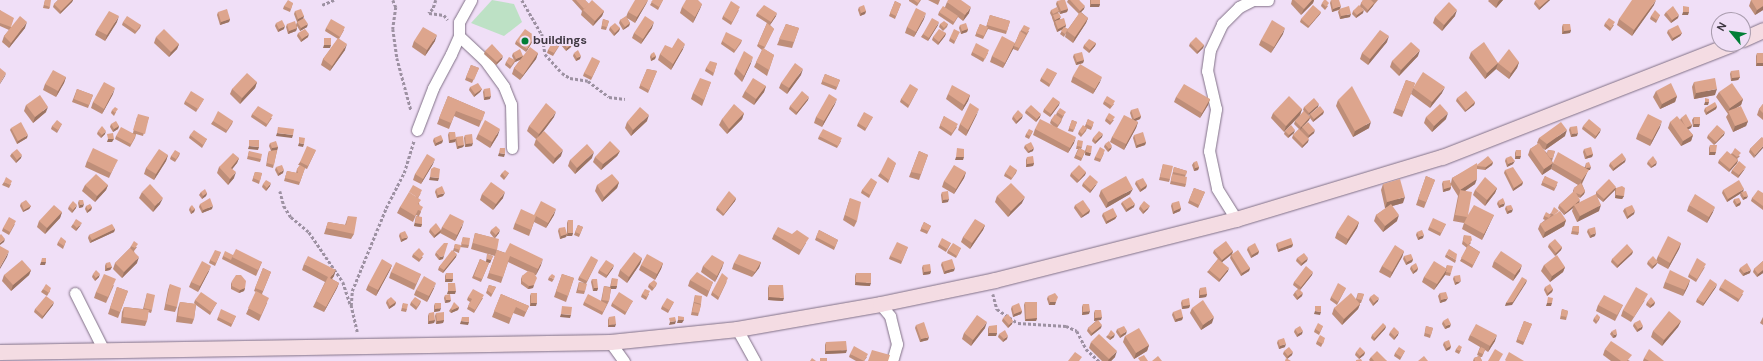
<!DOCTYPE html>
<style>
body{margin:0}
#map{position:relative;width:1763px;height:361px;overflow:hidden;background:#f0dff7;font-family:"DM Sans",sans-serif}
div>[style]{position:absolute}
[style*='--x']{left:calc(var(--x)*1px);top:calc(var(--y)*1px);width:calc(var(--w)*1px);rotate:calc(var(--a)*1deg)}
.green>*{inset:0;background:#bde1c5}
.path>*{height:2.5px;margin-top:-1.25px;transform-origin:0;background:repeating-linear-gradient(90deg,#9d91a2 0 3px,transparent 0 5px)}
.roads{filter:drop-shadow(0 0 1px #807086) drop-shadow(0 0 1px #807086)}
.street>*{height:11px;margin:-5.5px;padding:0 5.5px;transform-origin:5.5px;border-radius:5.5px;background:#fff}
.secondary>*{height:15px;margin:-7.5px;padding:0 7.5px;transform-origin:7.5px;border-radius:7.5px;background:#f4dce3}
.wall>*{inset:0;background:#be8e79}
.shaded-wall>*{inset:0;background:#9b7463}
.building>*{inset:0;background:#dda58d}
.dots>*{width:11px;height:11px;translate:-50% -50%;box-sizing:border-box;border:2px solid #f0dff7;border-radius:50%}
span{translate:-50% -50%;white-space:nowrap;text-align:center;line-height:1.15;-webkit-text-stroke:4px #f0dff7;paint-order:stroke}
.poi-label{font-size:12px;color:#3e3741;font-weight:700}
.left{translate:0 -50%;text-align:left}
.north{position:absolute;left:1711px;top:12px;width:40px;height:40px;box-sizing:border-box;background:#f0dff7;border:1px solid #a99cae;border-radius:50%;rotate:299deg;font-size:11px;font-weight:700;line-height:16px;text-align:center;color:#3e3741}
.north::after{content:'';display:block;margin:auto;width:14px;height:18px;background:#017e36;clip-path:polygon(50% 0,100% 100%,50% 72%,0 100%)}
</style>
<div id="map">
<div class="green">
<div style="clip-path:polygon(492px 0,514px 4px,522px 22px,504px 36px,471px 23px)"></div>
</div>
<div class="path">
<div style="--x:393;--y:0;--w:8;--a:67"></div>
<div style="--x:396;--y:7;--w:22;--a:98"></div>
<div style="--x:393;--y:29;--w:29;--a:82"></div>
<div style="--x:397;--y:58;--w:54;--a:74.9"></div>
<div style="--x:436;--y:0;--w:9;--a:108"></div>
<div style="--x:433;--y:9;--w:6;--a:135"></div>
<div style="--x:429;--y:13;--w:15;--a:8"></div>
<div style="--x:444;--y:15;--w:6;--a:51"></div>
<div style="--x:522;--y:0;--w:39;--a:60"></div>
<div style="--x:542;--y:34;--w:20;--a:81"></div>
<div style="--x:545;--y:54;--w:25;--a:48"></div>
<div style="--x:562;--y:73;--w:9;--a:32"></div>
<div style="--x:570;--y:78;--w:18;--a:9"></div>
<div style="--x:588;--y:81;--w:26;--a:37"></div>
<div style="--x:609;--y:97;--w:16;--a:7"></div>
<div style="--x:322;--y:5;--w:13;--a:-23"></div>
<div style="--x:280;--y:191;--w:16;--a:75"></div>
<div style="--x:284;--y:206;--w:13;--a:58"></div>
<div style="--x:291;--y:217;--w:23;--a:40"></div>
<div style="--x:309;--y:232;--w:60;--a:55.8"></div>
<div style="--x:343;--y:282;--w:23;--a:72"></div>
<div style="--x:993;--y:294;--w:16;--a:75"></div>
<div style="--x:997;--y:309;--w:25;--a:34"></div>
<div style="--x:1018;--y:323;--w:48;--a:3.6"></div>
<div style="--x:1066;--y:326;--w:12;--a:24"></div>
<div style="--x:1077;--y:331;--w:20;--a:63"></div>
<div style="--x:1086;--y:349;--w:18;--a:43"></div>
<div style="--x:357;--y:332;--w:27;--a:-103"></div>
<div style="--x:351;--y:306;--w:15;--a:-86"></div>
<div style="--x:352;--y:291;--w:90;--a:-67.7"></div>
<div style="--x:386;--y:208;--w:39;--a:-63"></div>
<div style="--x:404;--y:173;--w:34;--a:-73"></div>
</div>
<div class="roads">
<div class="street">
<div style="--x:459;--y:36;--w:34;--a:43"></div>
<div style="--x:484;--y:59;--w:34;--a:54"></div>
<div style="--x:504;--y:87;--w:18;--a:68"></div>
<div style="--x:511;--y:104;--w:44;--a:88.7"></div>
<div style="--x:417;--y:130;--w:45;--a:-69.1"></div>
<div style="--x:433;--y:88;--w:38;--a:-62"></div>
<div style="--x:451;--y:54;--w:20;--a:-66"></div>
<div style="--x:459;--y:36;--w:14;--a:-90"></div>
<div style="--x:459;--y:22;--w:25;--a:-61"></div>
<div style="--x:1236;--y:219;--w:36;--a:-122"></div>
<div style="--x:1217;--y:188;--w:38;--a:-102"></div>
<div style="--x:1209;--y:151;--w:43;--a:-80.5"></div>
<div style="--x:1216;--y:109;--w:39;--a:-103"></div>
<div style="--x:1207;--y:71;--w:21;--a:-82"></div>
<div style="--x:1210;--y:50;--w:29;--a:-65"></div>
<div style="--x:1222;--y:24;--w:24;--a:-45"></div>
<div style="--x:1239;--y:7;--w:16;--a:-27"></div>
<div style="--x:1253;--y:0;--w:15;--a:0"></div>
<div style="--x:75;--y:293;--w:65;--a:63.4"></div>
<div style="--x:880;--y:304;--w:16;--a:50"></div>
<div style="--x:890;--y:316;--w:29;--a:76"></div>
<div style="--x:897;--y:344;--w:18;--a:106"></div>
<div style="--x:737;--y:329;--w:37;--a:61"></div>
<div style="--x:610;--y:342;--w:24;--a:54"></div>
</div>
<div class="secondary">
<div style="--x:1743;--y:39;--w:22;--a:-24"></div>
<div style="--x:0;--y:352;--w:610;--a:-0.94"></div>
<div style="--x:610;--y:342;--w:128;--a:-5.8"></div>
<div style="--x:737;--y:329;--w:145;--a:-9.9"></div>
<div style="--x:880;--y:304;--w:117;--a:-11.8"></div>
<div style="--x:995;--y:280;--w:249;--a:-14.2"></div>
<div style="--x:1236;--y:219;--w:215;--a:-16.8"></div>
<div style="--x:1442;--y:157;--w:311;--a:-21.3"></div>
</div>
</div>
<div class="wall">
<div style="clip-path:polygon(45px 0,50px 7px,49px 9px,43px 8px)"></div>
<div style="clip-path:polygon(58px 0,73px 0,72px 2px,60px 14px,53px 7px,54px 4px)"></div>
<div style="clip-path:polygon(572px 0,585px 0,589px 4px,604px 11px,602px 16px,593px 26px,581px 15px,582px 11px)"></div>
<div style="clip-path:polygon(648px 0,646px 4px,635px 23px,627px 18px,630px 23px,629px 26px,623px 30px,619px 23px,620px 20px,626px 17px,628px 12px)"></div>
<div style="clip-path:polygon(653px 0,663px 0,658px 10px,650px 5px)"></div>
<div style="clip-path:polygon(909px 0,921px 0,917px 6px,909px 1px)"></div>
<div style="clip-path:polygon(928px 0,940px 0,938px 5px)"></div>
<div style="clip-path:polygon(1068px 0,1079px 0,1084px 9px,1081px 12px,1088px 18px,1086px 23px,1073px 43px,1065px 37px,1066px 33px,1064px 37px,1060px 34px,1063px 29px,1057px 32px,1054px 24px,1054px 22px,1054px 23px,1052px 18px,1052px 17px,1050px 13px,1051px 10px,1058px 10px,1056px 4px,1057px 1px,1068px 9px,1067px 12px,1060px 14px,1059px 12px,1058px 13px,1060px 19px,1066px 25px,1065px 28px,1068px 29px,1079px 14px,1067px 2px)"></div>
<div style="clip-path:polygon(1090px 0,1100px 0,1100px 4px,1099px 7px,1090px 7px)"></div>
<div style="clip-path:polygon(1292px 0,1314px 0,1313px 3px,1301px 15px,1291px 4px)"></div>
<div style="clip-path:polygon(1331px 0,1340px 9px,1350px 17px,1340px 19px,1338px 12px,1339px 10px,1332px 12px,1330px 3px)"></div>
<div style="clip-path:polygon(1363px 0,1378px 0,1367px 13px,1362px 8px,1363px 13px,1356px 18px,1352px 14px,1353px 11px,1360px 6px,1361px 3px)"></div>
<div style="clip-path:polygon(1489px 0,1503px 0,1496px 8px,1488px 1px)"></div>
<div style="clip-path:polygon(1550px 0,1539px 10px,1534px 4px,1535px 1px)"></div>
<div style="clip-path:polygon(1751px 0,1763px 0,1763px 10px,1755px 15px,1749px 6px)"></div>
<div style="clip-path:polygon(895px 1px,901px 4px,895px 19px,889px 16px)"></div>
<div style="clip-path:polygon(947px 2px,969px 13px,963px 21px,958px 17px,953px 25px,938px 15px,939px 12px,945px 7px)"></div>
<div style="clip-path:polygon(293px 3px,290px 12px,283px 9px,284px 6px)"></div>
<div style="clip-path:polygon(1322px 3px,1328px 6px,1325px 10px,1321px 6px)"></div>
<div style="clip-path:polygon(702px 4px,693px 23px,680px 13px,682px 7px)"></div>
<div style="clip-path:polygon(1654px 5px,1632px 36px,1617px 25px,1619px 19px)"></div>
<div style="clip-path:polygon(859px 7px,866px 11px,865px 14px,860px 16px,858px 10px)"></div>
<div style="clip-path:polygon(0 10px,11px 27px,25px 28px,9px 48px,2px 42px,4px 36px,9px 30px,0 26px)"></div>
<div style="clip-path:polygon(739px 10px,731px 25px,722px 19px,723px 16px)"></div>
<div style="clip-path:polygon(295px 11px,304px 16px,303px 18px,307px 27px,300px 31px,297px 26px,297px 28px,296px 31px,288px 34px,286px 27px,287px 24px,296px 25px,297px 22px,300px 20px,297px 22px,294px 14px)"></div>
<div style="clip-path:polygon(218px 12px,230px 19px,229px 22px,220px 25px,217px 15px)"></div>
<div style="clip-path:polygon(1321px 12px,1320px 14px,1308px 28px,1300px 22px,1301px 19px)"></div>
<div style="clip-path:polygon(1666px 12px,1678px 18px,1671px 23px,1664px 15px)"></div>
<div style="clip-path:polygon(757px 13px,776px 16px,770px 25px,774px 29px,764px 49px,774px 55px,767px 76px,754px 67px,762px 50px,757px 46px,767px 23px,756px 16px)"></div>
<div style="clip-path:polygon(990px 15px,1010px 21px,1006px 34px,988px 29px,983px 39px,975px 36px,980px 24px,986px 27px)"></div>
<div style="clip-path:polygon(1660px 15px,1656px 23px,1650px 19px,1651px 16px)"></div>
<div style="clip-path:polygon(1455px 16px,1442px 31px,1433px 23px,1435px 17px)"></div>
<div style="clip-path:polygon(603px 19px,609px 21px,606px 30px,601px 29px)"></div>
<div style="clip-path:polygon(924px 19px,914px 37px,905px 33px,907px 27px)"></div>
<div style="clip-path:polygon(117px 22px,105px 41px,95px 35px,97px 30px)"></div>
<div style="clip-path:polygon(123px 22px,141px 25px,140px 28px,135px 34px,122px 25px)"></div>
<div style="clip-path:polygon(276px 23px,284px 29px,278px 32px,275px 26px)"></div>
<div style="clip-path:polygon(1605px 23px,1614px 25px,1610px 31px,1604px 26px)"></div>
<div style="clip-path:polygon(786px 24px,799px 28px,792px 48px,777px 45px)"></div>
<div style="clip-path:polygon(940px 24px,948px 24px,947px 27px,943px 31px,939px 27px)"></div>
<div style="clip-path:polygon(1563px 24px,1571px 30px,1570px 33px,1562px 34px,1562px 27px)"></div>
<div style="clip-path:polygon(938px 25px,928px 41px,921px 37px,923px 34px)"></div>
<div style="clip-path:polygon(960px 25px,968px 29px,967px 32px,961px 34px,959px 28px)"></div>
<div style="clip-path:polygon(610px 27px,620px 28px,619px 31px,614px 36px,609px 30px)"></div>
<div style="clip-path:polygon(326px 28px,344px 30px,339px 39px,345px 50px,330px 71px,321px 65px,323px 59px,338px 39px,325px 31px)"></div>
<div style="clip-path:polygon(652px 28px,641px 44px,632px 38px,634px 33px)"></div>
<div style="clip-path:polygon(1021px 30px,1029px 31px,1018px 51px,1013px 49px,1003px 68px,990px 62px,992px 56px,1015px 43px)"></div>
<div style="clip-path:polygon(1668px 30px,1682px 33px,1680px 36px,1672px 41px,1667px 33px)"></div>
<div style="clip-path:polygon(298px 33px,308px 37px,301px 42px,297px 36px)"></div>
<div style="clip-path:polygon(946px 33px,945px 36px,938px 45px,932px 40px,933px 37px)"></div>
<div style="clip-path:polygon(1283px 34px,1271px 53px,1259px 45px,1261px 40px)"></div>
<div style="clip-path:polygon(958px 35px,954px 44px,949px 41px,950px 38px)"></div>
<div style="clip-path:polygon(156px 37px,179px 44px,177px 49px,169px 57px,154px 43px)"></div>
<div style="clip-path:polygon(534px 39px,526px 52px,515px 44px,516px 41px)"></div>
<div style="clip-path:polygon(742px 40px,741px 43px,734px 53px,721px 44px,722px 41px)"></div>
<div style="clip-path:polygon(414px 41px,435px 41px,425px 56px,412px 47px)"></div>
<div style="clip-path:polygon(563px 42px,571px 47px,566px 51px,561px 45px)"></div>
<div style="clip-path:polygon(1387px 42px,1368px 65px,1360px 59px,1362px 53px)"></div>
<div style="clip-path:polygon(561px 43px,553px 56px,547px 53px,548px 50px)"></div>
<div style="clip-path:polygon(1096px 43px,1095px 46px,1089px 53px,1083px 48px,1084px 45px)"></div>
<div style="clip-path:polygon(1190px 43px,1204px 45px,1203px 48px,1197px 54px,1189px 46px)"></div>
<div style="clip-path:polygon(672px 48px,683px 49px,671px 70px,658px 60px,660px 54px)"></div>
<div style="clip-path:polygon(485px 51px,502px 59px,496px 65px,484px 54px)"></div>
<div style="clip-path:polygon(972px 52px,988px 53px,983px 62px,971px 55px)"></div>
<div style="clip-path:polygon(1471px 52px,1498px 63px,1519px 62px,1517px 68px,1509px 79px,1496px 69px,1485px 79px,1469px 58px)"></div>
<div style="clip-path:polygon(513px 53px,523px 56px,538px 53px,536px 59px,520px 80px,512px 74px,514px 68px,521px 59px,515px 62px,510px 69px,505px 65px,506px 62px,514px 60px,512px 56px)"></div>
<div style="clip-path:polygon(574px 53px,580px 59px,576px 61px,573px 56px)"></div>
<div style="clip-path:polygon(1757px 53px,1763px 53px,1763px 66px,1756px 66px,1756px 56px)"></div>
<div style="clip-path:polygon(651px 54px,656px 56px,655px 59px,651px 61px,650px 57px)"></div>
<div style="clip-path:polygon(1074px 54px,1084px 60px,1083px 63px,1076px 65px,1073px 57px)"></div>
<div style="clip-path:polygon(1418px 56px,1399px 76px,1390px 67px,1392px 61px)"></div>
<div style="clip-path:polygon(600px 61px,591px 80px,583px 76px,584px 73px)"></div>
<div style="clip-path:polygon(717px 63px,713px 76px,705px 71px,706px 68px)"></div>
<div style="clip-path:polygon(751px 63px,742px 82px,734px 74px,736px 68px)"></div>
<div style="clip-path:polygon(471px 65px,479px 68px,472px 83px,465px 80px)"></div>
<div style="clip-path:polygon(647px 69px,657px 71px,648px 93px,639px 88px)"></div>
<div style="clip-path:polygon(1731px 71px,1740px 77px,1738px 80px,1731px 81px,1730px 74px)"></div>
<div style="clip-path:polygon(1057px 73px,1049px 87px,1040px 81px,1041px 78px)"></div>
<div style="clip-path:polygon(825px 74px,840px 80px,836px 90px,821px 84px)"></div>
<div style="clip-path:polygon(801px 75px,787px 94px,779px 88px,781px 83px)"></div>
<div style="clip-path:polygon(1073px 76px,1100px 82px,1093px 94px,1071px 82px)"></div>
<div style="clip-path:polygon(66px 77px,64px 83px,56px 97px,43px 90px,45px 84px)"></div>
<div style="clip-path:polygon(1406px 80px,1415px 83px,1402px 117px,1393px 113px)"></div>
<div style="clip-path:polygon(257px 82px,255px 88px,240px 104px,230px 94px,232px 89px)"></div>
<div style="clip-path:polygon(711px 82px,702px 106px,691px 99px,693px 93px)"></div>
<div style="clip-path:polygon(1694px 82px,1715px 95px,1694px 99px,1692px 87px)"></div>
<div style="clip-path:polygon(766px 86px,764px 92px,754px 105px,742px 97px,745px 91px)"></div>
<div style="clip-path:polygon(470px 87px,482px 89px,480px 92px,474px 97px,469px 90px)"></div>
<div style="clip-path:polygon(1413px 88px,1442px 93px,1430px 108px,1411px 94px)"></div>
<div style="clip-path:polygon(77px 89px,93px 95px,88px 108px,72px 102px)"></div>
<div style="clip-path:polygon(484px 89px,490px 99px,484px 100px,483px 92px)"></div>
<div style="clip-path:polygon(918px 89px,908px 108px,900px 102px,901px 99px)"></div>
<div style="clip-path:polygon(1656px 91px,1677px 96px,1675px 102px,1660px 109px,1653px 97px)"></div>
<div style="clip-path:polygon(1719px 92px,1743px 99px,1741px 105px,1735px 108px,1748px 121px,1746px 126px,1733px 132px,1726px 117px,1728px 114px,1716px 97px)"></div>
<div style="clip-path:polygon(113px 94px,102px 114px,91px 108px,93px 102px)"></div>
<div style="clip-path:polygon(948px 94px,970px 95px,968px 101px,962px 111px,946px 99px)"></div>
<div style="clip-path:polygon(448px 96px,485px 112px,479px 127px,454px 116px,449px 129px,437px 124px)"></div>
<div style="clip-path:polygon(1176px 97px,1210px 99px,1208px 105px,1200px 118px,1174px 102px)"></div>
<div style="clip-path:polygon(1457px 98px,1475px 102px,1474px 105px,1465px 112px,1456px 101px)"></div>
<div style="clip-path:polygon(204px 99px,196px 112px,184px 104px,185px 101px)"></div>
<div style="clip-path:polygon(808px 100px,796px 115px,789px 109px,790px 106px)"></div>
<div style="clip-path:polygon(1338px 100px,1369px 128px,1353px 137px,1336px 106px)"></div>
<div style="clip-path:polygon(1104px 101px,1114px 104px,1110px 109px,1103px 104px)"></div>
<div style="clip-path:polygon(835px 104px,822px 127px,814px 123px,816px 117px)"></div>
<div style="clip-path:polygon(1763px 104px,1763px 120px,1757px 115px,1759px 109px)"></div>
<div style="clip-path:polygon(26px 105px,46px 112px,33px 123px,24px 111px)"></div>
<div style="clip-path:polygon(1059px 105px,1050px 117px,1043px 112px,1044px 109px)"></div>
<div style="clip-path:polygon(1717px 106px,1716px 109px,1706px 115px,1704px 111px,1705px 108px)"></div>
<div style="clip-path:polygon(1304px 107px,1318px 107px,1308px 115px,1309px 116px,1310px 114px,1324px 111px,1323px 114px,1313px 122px,1310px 118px,1309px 120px,1302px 127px,1314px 133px,1308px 138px,1308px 142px,1302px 148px,1292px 138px,1293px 135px,1299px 129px,1294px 124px,1295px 121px,1304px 111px,1303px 110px)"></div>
<div style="clip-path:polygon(1302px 109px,1300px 115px,1284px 132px,1271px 118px,1273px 113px)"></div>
<div style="clip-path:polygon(112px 110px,116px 112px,114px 116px,111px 113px)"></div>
<div style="clip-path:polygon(1026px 110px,1040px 117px,1036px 122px,1025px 113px)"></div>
<div style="clip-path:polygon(1131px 110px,1141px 116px,1140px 119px,1135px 121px,1138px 122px,1136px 128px,1124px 150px,1110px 142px,1112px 137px,1132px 119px,1130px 113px)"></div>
<div style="clip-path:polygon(1057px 112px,1064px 115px,1062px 119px,1061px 122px,1057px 128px,1074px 143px,1068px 153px,1033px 135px,1035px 129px,1053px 126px,1050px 123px,1051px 120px,1056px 115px)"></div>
<div style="clip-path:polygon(744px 113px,742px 119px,727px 134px,719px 125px,722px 119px)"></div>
<div style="clip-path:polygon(252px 114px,272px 118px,266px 127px,251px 117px)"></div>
<div style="clip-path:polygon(977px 114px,966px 136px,958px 130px,960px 124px)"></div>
<div style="clip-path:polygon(944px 116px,957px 127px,951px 136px,939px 128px)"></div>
<div style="clip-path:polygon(1013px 116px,1022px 118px,1016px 124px,1012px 119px)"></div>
<div style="clip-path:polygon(137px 117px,149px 117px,143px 136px,136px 134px,135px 138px,130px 147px,115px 139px,116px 136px,133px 133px)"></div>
<div style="clip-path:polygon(554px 117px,542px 133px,561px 156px,553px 164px,534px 145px,536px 139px,527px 131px,529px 126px)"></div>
<div style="clip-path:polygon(873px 117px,865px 131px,857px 126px,858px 123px)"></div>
<div style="clip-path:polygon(1426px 117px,1446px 119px,1432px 132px,1424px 123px)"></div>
<div style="clip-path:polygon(1694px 117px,1699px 127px,1693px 127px,1692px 120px)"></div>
<div style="clip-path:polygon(1106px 118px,1114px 120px,1110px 125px,1105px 121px)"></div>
<div style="clip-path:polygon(1681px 118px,1692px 125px,1691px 128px,1688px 129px,1693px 135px,1691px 141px,1681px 146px,1668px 128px,1670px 122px,1680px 120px)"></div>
<div style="clip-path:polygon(1088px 119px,1093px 125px,1091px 130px,1086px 128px,1087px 128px,1086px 131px,1081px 137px,1078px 134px,1079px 131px,1085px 126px)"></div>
<div style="clip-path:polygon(1072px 120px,1077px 122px,1073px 132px,1068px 131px)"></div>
<div style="clip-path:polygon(213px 121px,233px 121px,232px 124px,226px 133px,211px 124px)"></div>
<div style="clip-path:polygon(647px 121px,631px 136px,625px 128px,627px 122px)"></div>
<div style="clip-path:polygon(62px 124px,57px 133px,51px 129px,52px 126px)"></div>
<div style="clip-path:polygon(111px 124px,119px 126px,118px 129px,113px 132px,110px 127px)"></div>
<div style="clip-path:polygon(1583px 126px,1600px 132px,1595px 139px,1582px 129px)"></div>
<div style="clip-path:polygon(1570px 127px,1577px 136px,1571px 137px,1569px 130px)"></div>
<div style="clip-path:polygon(1660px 127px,1650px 146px,1636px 139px,1638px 133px)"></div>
<div style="clip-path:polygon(11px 128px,27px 138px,17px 144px,10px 130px)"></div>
<div style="clip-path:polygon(98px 131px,105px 134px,101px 138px,97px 134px)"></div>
<div style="clip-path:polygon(1033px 131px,1029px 139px,1025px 137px,1026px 134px)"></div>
<div style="clip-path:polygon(1285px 131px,1294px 133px,1288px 138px,1284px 134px)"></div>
<div style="clip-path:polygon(449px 132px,456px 139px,455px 142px,449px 143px,448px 135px)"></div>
<div style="clip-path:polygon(478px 134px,498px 135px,490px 148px,476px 139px)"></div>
<div style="clip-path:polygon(190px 135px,207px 139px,202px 148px,189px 138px)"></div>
<div style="clip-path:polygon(465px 135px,472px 146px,465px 147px,464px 138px)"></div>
<div style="clip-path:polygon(1134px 135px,1146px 142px,1145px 145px,1136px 148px,1133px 138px)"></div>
<div style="clip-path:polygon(1708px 135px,1724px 135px,1714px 145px,1707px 138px)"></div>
<div style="clip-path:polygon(819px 136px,841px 141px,837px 148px,818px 139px)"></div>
<div style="clip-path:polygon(1565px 136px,1545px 150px,1542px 148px,1547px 153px,1548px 150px,1555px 151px,1552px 161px,1553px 163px,1551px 169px,1542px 175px,1528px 155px,1530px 149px,1538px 144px,1537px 143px,1539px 138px)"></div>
<div style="clip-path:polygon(456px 137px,464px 145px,463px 147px,457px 149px,455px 140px)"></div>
<div style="clip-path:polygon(1102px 137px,1095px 144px,1092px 141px,1093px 138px)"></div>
<div style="clip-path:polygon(1762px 137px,1754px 158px,1749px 152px,1750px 149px)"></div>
<div style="clip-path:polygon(434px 138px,443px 140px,442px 143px,435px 146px,433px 141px)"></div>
<div style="clip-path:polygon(1078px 140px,1082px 147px,1081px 149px,1085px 151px,1087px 145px,1090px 156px,1085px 155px,1085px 152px,1081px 161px,1074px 158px,1078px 149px,1076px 149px)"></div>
<div style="clip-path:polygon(270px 143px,278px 147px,273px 168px,266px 166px,268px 154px,269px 151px,271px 151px,269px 146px)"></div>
<div style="clip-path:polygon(1105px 144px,1111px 149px,1108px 152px,1104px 147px)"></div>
<div style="clip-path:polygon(1025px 145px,1033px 151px,1028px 153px,1024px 148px)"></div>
<div style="clip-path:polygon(1710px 145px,1715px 155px,1709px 155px,1709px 148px)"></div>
<div style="clip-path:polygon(1584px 149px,1593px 154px,1592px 157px,1585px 159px,1583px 152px)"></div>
<div style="clip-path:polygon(316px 150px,307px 169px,302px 167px,305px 168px,299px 185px,284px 181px,287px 171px,296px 173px,297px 169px,300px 165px,298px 165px,300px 162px)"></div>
<div style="clip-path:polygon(1516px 150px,1520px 159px,1515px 159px,1515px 153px)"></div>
<div style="clip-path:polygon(249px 151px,261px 159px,260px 162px,247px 159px)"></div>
<div style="clip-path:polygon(620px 151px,617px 156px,601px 170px,593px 162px,595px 157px)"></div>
<div style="clip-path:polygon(919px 151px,928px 155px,919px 180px,909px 177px)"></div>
<div style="clip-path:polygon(12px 153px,21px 158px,16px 163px,10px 156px)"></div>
<div style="clip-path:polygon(180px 153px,179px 156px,175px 162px,170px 159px,171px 156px)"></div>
<div style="clip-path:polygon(1104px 153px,1100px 162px,1094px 160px,1095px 157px)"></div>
<div style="clip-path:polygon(1732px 153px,1740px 156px,1737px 159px,1738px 160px,1737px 163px,1729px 172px,1718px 163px,1719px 160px,1731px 154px)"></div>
<div style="clip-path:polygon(168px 155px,166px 161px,154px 180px,144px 174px,146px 168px)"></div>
<div style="clip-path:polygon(1027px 157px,1034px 163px,1033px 166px,1026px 167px,1026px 160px)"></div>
<div style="clip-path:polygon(239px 158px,237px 163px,232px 169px,234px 178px,228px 185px,217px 173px,219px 167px)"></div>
<div style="clip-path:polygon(592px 158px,575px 174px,568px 166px,570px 160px)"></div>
<div style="clip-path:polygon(1506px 158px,1513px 164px,1507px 167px,1505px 161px)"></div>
<div style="clip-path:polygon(87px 161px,115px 165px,109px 178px,85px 167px)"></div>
<div style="clip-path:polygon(1648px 161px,1656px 165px,1651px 168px,1647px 164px)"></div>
<div style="clip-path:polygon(1194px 162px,1199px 167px,1198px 170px,1194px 171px,1192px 165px)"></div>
<div style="clip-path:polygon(1493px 162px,1492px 165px,1485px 170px,1477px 169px,1475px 184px,1465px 191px,1468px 215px,1494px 215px,1491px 221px,1482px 240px,1462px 229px,1464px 223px,1453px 221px,1458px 196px,1451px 185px,1451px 187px,1450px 190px,1443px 192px,1442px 184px,1443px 181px,1451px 183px,1452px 178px,1477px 165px)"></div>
<div style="clip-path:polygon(1625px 162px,1613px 171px,1609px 166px,1610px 163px)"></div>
<div style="clip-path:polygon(896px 163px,888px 183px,878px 176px,880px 173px)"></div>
<div style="clip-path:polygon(1553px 163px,1585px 167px,1586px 163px,1590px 170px,1588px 170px,1586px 175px,1582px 184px,1585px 191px,1584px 194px,1580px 198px,1578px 197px,1579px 203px,1596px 195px,1596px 192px,1616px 188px,1624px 196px,1622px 199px,1615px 198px,1615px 190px,1603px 202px,1597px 197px,1599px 211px,1577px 222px,1572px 211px,1573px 208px,1564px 215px,1558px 208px,1559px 205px,1573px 193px,1573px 191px,1574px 188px,1578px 185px,1551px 169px)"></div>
<div style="clip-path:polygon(433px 164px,421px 184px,413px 180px,415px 174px)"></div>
<div style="clip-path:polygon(1163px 164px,1170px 179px,1169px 182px,1159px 180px)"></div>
<div style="clip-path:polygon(276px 167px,283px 173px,278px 176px,275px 170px)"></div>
<div style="clip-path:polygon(1174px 167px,1187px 171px,1185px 177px,1186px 184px,1185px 187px,1170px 184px)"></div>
<div style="clip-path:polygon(1017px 170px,1016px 173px,1011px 180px,1004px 176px,1005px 173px)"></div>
<div style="clip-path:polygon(1505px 170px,1523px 182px,1522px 185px,1513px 191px,1504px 173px)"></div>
<div style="clip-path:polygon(1732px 170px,1744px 170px,1738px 178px,1731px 173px)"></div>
<div style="clip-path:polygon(255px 172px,262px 173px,259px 184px,252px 181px)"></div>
<div style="clip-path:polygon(966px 172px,964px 178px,954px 194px,942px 187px,944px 181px)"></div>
<div style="clip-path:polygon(1086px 172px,1085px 175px,1077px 183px,1070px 176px,1071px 173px)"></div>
<div style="clip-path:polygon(502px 173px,509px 173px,507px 176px,504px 180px,500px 176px)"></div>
<div style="clip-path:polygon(1426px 176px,1435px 180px,1424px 208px,1416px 205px)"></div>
<div style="clip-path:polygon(1545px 176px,1557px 185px,1554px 191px,1541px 185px)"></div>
<div style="clip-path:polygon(1136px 181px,1147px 185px,1146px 188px,1140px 192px,1135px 184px)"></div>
<div style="clip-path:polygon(4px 182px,11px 184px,9px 188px,2px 185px)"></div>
<div style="clip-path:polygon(619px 182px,617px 188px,602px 202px,595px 191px,597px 185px)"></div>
<div style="clip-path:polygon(877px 182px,869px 198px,861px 193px,862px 190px)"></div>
<div style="clip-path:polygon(1083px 183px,1096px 185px,1090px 193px,1082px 186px)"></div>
<div style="clip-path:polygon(263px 184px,270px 186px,266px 191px,262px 187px)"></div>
<div style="clip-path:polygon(1383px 184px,1403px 203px,1392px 206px,1397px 221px,1383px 232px,1374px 221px,1376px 215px,1388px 207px,1385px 208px,1381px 190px)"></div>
<div style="clip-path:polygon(85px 185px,108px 185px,106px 190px,95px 202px,82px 191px)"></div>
<div style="clip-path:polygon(1194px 188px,1205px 192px,1198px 208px,1188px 203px)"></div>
<div style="clip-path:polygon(1497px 188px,1495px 193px,1485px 206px,1473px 195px,1475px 190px)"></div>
<div style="clip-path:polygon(436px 189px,443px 196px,437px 198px,435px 192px)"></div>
<div style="clip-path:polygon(1101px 190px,1130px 194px,1106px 208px,1099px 196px)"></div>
<div style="clip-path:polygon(1723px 190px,1743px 192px,1747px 198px,1743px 200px,1740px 195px,1741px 193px,1727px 202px,1722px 193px)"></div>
<div style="clip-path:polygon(142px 192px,160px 204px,153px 212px,139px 198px)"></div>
<div style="clip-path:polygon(201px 192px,207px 193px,206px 196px,202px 199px,199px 195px)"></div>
<div style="clip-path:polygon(942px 192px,948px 202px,942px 203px,941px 195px)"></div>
<div style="clip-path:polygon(421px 193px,418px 198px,421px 212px,419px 216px,422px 224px,421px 227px,414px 226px,416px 216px,418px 216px,416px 215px,413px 222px,397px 213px,400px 207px)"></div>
<div style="clip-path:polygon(1763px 193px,1763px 210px,1751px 201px,1752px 198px)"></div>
<div style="clip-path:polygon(482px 194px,503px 198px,493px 210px,480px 200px)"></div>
<div style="clip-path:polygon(997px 196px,1022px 203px,1008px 217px,995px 202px)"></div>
<div style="clip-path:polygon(736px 198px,735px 201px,723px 216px,716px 210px,717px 207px)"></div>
<div style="clip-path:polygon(850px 198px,857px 221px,854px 227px,843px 220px)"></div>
<div style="clip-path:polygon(1734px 199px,1741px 202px,1740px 205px,1736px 207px,1733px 202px)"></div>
<div style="clip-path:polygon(79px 200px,83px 207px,79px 208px,78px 203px)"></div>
<div style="clip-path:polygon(1498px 201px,1504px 206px,1499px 208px,1497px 204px)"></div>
<div style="clip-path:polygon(1122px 202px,1134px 207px,1126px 212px,1121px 204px)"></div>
<div style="clip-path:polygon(21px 203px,31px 206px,29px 209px,23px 212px,20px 206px)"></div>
<div style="clip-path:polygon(1172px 203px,1181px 208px,1180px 211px,1173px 214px,1171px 206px)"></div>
<div style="clip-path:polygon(200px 204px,212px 209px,202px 213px,199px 207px)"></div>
<div style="clip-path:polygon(1075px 205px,1090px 210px,1089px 213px,1081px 218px,1074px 208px)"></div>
<div style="clip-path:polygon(1689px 205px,1713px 212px,1707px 223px,1687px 211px)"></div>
<div style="clip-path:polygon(69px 206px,76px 208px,72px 213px,68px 209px)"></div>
<div style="clip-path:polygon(86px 206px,92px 207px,91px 210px,87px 213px,85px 209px)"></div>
<div style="clip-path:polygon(1140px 206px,1148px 209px,1143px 214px,1139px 209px)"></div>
<div style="clip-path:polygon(1506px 206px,1512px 212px,1507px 214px,1505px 209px)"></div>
<div style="clip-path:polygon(190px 207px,195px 209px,194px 212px,191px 214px,189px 210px)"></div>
<div style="clip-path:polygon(1625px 208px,1634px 214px,1627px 219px,1623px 211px)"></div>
<div style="clip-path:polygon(62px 212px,60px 218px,45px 234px,37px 227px,39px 221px)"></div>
<div style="clip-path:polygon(1103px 213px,1117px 216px,1115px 219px,1106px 224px,1102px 216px)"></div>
<div style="clip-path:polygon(1551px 213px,1566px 220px,1564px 226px,1543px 238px,1538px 229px,1540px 224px,1545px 220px,1543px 219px,1544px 216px,1550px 214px)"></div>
<div style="clip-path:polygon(534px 215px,554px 215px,546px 228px,534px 222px,529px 236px,513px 229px,515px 223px)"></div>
<div style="clip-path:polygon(348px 216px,354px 234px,351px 239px,324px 234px,328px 222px,345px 225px)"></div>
<div style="clip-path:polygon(568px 220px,573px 233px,572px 236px,567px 236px,567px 235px,566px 237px,560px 239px,558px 231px,559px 228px,567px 234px,567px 223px)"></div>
<div style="clip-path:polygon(924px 222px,931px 226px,927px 234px,920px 231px)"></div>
<div style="clip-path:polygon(1359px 222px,1357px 228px,1346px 245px,1335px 238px,1337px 232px)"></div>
<div style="clip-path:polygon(15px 224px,9px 235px,2px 231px,3px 228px)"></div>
<div style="clip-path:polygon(73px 224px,80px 226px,76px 231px,71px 227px)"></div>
<div style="clip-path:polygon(1446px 224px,1440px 236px,1428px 230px,1429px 227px)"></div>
<div style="clip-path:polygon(578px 225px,583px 227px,579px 237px,574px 235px)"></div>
<div style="clip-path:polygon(985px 225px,983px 230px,970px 249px,961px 242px,963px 237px)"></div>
<div style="clip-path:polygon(1573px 226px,1579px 232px,1578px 235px,1571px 234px)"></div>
<div style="clip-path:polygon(442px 227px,462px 227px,455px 241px,440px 233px,434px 238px,429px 232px,430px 229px,441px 230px)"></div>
<div style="clip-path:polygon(115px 229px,114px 232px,90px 243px,88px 238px,89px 235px)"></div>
<div style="clip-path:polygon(1588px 229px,1595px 236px,1590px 238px,1587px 232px)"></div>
<div style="clip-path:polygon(491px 230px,499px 233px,495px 238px,497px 250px,495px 256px,471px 249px,475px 233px,494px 238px,490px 233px)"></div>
<div style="clip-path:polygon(819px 230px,838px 240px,834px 250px,815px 240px)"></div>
<div style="clip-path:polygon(1417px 232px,1423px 238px,1418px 240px,1416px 235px)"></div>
<div style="clip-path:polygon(400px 233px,407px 239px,401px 242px,399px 236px)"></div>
<div style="clip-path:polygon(774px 234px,792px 234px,806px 243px,799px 255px,772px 239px)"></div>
<div style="clip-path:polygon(1464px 235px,1471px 243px,1469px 245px,1480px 252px,1472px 268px,1460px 261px,1467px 248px,1462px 244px)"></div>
<div style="clip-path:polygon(463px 237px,469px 245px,468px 248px,460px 247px,459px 253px,454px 251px,456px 257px,443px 273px,438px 270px,439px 267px,453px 251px,455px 244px,461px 246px)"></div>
<div style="clip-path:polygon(66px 241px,63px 249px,57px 245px,58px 242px)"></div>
<div style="clip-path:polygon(951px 243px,946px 252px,938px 247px,939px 244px)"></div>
<div style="clip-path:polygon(1277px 243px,1293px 244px,1292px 247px,1278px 252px,1276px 245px)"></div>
<div style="clip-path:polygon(1681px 243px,1679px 249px,1668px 269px,1657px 263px,1656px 265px,1652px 269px,1647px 264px,1648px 261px,1656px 261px,1658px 256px)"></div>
<div style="clip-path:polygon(1549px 244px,1562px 247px,1561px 250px,1555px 256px,1548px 247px)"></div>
<div style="clip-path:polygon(131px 246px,137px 247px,134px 251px,137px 263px,122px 278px,113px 269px,115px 263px,130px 248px)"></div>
<div style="clip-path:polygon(908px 247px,901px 264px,889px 259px,890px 256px)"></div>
<div style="clip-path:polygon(1248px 247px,1259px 251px,1258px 254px,1251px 258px,1247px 250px)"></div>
<div style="clip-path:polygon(961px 248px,956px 258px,947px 253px,948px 250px)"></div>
<div style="clip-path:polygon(497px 250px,541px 265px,536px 275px,535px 275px,533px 288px,528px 289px,521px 284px,521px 279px,522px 276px,529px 272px,508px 262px,501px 283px,487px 278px)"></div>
<div style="clip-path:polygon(1214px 250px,1233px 251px,1232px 254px,1250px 268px,1249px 271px,1241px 276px,1230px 258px,1231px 255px,1222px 262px,1228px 271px,1219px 282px,1207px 272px,1209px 270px,1218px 259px,1213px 253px)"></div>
<div style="clip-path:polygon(1404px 251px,1402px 257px,1390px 278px,1379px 272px,1382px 266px)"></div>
<div style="clip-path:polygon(1633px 251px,1632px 254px,1617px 268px,1611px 262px,1612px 259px)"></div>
<div style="clip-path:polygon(221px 252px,215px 266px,209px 263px,210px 260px)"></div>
<div style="clip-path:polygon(436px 252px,443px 259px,439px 260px,435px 255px)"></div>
<div style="clip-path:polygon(413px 254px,423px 257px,419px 262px,412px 257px)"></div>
<div style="clip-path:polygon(487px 254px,493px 256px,490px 263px,488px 262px,489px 263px,481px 282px,472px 278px,480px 259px,486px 262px)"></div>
<div style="clip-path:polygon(1446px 254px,1456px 260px,1455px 263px,1445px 257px)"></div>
<div style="clip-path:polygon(233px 255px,262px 262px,256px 276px,222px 259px,223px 256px)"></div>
<div style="clip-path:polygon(1404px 256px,1413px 259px,1412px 262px,1406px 265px,1403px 259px)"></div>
<div style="clip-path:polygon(642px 258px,640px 264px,627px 283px,618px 276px,620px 270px)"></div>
<div style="clip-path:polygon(1297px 258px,1307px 261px,1301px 266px,1296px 261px)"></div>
<div style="clip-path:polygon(598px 260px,586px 284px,585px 291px,584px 294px,576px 293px,579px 282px,584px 283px,578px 280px,579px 277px)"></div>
<div style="clip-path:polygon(1494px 261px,1520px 271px,1513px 281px,1492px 267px)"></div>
<div style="clip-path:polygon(1763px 261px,1763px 273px,1757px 277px,1753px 272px,1754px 269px)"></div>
<div style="clip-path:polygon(724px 262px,715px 282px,701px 272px,703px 266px)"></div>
<div style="clip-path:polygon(761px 262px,759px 268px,752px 277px,732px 269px,734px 263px)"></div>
<div style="clip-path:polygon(942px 262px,954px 271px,944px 274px,941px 265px)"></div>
<div style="clip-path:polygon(106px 263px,112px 267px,110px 270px,105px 271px,105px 266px)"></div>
<div style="clip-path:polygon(663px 263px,661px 269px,655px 280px,639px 270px,641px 265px)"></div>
<div style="clip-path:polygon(304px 264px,334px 276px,332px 279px,339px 283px,337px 288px,324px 312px,313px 307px,316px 301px,325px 282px,302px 270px)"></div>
<div style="clip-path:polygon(392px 265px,390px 270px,376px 296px,366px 290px,368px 285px)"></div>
<div style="clip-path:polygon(923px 265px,931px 271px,930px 274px,923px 275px,922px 268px)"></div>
<div style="clip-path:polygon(1447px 265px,1451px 273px,1450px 276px,1445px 275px,1434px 290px,1422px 282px,1424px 277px,1446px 268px)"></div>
<div style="clip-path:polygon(1544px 265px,1565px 267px,1563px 272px,1550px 282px,1541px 271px)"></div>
<div style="clip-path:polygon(1411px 266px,1418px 268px,1417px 271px,1413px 274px,1410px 269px)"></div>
<div style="clip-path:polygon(1705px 267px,1696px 282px,1688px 277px,1689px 274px)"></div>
<div style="clip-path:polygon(263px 268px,271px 272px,262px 294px,267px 303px,259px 321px,246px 314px,256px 292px,254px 291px)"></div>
<div style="clip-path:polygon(613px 268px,606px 278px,598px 273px,599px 270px)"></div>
<div style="clip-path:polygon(1740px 268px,1750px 273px,1743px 276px,1739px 271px)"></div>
<div style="clip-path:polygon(31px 270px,29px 275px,11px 291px,2px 281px,4px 275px)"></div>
<div style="clip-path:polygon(209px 271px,198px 292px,189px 287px,191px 282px)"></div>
<div style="clip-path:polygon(391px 272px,421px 274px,414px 290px,389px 278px)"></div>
<div style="clip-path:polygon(446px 273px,453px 279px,452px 282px,445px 282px,445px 276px)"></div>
<div style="clip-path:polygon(856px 273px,870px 286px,855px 285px,855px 276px)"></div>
<div style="clip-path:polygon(93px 274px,99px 277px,95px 281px,92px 277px)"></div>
<div style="clip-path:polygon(562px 274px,574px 278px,566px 302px,554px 297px)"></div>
<div style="clip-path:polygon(1312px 275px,1300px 290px,1302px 296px,1297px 300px,1293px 295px,1295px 292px,1298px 289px,1293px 285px,1294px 282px)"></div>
<div style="clip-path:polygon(1454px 276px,1459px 283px,1455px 285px,1453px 279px)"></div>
<div style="clip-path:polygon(549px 277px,554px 279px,552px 282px,548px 280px)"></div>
<div style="clip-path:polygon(612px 278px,617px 286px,616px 289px,611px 289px,609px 301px,602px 315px,583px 305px,584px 302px,601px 301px,604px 286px,610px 287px)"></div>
<div style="clip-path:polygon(592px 279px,598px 288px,597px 291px,593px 291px,591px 282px)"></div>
<div style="clip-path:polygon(690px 280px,713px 282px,707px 297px,688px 286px)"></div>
<div style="clip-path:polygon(1690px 280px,1688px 286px,1683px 296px,1663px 288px,1665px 282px)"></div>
<div style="clip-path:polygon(232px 281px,245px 288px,244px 291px,239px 293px,231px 289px,231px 284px)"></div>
<div style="clip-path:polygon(727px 281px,718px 300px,711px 295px,712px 292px)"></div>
<div style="clip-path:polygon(657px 283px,656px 286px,652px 291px,648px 287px,649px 284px)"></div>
<div style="clip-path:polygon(170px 284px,177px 307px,175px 312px,164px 310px,168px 290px)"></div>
<div style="clip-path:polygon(114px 285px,106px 303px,94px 298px,96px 292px)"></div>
<div style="clip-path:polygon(489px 285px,496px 287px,491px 297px,486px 293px)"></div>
<div style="clip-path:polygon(769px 285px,783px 301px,768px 300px,768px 288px)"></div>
<div style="clip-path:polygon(117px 287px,128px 291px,118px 318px,108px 314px)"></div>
<div style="clip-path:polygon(1545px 287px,1553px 289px,1552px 292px,1547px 296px,1544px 290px)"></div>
<div style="clip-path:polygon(1716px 287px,1703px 306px,1696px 302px,1697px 299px)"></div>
<div style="clip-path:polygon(1720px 287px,1743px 294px,1738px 302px,1719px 290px)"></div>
<div style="clip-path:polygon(434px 288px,427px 302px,414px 295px,416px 290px)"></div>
<div style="clip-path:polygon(1200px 288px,1207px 294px,1206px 297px,1199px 298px,1199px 291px)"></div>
<div style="clip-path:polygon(1346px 288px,1337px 305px,1330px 300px,1331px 297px)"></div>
<div style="clip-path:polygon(43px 289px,50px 291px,47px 296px,41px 292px)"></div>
<div style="clip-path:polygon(147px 293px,152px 310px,151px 313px,148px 312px,147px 321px,145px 326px,121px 323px,122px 312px,124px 307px,143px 309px)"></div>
<div style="clip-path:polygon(531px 293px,536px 306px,530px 306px,530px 296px)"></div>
<div style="clip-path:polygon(1358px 293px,1364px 294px,1361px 303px,1360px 303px,1360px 304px,1358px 309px,1342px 325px,1332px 314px,1334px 308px,1356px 299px)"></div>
<div style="clip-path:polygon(1440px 293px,1446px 301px,1440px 303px,1438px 296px)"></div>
<div style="clip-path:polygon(501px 294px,529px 306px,524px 317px,513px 313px,509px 324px,492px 317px)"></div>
<div style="clip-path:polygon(642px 294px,649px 294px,646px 300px,641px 297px)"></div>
<div style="clip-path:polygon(445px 295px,450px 302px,445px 303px,444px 298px)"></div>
<div style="clip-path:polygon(695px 295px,701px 304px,698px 316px,691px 315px)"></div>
<div style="clip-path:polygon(1048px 296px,1055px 305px,1049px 305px,1047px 299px)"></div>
<div style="clip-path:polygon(468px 297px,483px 298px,474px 313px,467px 309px,470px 302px,467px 300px)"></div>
<div style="clip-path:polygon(1370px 297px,1378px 301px,1373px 306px,1369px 300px)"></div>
<div style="clip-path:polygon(195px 300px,217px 303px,215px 306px,210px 315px,196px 305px,194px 319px,192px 324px,176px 322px,178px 308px,180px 302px,195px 304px,194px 303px)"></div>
<div style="clip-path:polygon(387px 300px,396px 302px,395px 305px,389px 309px,386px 303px)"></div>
<div style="clip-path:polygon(1182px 300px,1190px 305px,1189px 308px,1182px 309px,1181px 303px)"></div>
<div style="clip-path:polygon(1645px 300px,1631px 322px,1621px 316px,1623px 310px)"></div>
<div style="clip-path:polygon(421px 301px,420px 304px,416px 310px,410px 305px,411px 302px)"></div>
<div style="clip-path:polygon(633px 301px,631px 304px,625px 315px,611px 306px,612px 303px)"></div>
<div style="clip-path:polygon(674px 302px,668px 313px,661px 309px,662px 306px)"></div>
<div style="clip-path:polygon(1025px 302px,1037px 318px,1036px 321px,1025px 321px,1024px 305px)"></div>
<div style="clip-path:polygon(1647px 302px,1655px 302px,1654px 305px,1650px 308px,1646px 305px)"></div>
<div style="clip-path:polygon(403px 303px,407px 309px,406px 312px,401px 311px)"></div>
<div style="clip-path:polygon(435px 303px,440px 311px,434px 312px,434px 306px)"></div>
<div style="clip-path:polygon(1083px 304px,1089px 314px,1082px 315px,1082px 307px)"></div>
<div style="clip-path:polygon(53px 305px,42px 319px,34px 312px,35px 309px)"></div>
<div style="clip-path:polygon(1598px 305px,1623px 305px,1615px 321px,1596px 311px)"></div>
<div style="clip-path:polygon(1012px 306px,1022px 311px,1021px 314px,1013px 317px,1011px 309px)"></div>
<div style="clip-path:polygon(459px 307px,458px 310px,451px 313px,449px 311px,451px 308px)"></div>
<div style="clip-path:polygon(1192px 308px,1212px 323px,1201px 330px,1190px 313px)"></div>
<div style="clip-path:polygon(1562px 309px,1568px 311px,1566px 320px,1560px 319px)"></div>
<div style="clip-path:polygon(1095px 310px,1101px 320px,1098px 320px,1101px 328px,1091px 336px,1087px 331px,1088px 328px,1097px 320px,1094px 321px,1094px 313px)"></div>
<div style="clip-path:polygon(1173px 312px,1183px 317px,1182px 320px,1175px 322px,1172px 315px)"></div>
<div style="clip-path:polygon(429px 313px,435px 320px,434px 323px,428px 324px,428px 316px)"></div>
<div style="clip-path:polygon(436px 313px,444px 320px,443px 323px,436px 324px,435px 316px)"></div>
<div style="clip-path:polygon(236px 316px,231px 327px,217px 320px,218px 317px)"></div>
<div style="clip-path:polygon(609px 317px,615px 327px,608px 327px,608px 320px)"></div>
<div style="clip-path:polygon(1600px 317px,1599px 320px,1596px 324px,1593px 321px,1594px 318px)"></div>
<div style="clip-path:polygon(1763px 317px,1763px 325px,1760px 323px)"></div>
<div style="clip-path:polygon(1003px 318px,1012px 324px,1008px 328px,1002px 321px)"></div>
<div style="clip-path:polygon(1443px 321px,1450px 327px,1445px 329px,1442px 324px)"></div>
<div style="clip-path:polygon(1524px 321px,1532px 324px,1523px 345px,1516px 342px)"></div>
<div style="clip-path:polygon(1681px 321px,1678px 327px,1662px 346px,1651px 337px,1653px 331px)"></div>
<div style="clip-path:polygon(1634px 323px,1642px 329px,1637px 332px,1633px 326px)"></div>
<div style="clip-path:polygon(916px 325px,928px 340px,920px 342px,915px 328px)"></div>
<div style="clip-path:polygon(989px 326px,997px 333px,996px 336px,988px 336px,988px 329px)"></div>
<div style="clip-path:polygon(1323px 326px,1319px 335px,1314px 332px,1315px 329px)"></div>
<div style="clip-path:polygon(1386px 326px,1385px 329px,1374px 341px,1371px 338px,1372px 335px)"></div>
<div style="clip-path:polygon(1426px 326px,1433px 328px,1430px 338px,1424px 336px)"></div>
<div style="clip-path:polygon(985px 328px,971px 346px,962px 339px,964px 333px)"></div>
<div style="clip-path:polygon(1117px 329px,1126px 334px,1120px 338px,1116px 332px)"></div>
<div style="clip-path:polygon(1295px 329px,1302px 334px,1297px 337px,1294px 332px)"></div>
<div style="clip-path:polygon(1612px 331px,1616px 337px,1613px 338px,1610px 334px)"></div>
<div style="clip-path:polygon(1390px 332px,1398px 335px,1394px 340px,1389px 335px)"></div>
<div style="clip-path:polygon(999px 334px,1007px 339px,1003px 342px,998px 337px)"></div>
<div style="clip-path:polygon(1108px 335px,1114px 337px,1110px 340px,1106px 337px)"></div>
<div style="clip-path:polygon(1470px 335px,1495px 341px,1488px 352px,1485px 350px,1482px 357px,1480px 357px,1482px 361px,1473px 361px,1474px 358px,1479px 356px,1477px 355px,1480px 347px,1468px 340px)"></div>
<div style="clip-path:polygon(1125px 336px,1149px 345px,1147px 351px,1134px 359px,1123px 342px)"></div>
<div style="clip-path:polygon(1278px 340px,1285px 347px,1279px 349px,1277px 343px)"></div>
<div style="clip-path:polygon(1317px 341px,1324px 341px,1321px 347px,1316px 344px)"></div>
<div style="clip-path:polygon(826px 342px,846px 353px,825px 354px,825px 345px)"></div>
<div style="clip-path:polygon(1091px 342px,1115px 357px,1111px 361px,1102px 361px,1089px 348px)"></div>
<div style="clip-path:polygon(1444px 342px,1451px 346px,1450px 349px,1446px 351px,1443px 345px)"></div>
<div style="clip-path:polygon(1456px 349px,1461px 350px,1459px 354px,1455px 352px)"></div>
<div style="clip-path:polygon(1605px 349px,1630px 361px,1611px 361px,1603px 355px)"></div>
<div style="clip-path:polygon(1284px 351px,1292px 355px,1287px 359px,1283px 354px)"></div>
<div style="clip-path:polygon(1405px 351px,1400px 360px,1394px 356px,1395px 353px)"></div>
<div style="clip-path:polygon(1356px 352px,1365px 352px,1364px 355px,1359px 359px,1355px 355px)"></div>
<div style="clip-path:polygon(850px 354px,867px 357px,864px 361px,856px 361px,849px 357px)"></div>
<div style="clip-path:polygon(1371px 357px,1387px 361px,1370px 361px,1369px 360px)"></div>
<div style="clip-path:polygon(1644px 358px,1664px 361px,1643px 361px)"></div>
</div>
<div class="shaded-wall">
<div style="clip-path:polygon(72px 0,73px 0,72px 2px,60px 14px,61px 11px)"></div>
<div style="clip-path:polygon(648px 0,646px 4px,635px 23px,637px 17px)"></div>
<div style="clip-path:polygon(1312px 0,1314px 0,1313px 3px,1301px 15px,1304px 9px)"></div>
<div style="clip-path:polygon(1500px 0,1503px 0,1496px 8px,1498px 2px)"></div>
<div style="clip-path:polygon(1548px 0,1550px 0,1539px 10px,1540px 7px)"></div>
<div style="clip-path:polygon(1656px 0,1654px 5px,1632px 36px,1634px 30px)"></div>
<div style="clip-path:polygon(1374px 3px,1373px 6px,1367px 13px,1368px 10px)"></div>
<div style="clip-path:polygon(702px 4px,700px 9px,693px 23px,695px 17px)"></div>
<div style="clip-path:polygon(1091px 4px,1100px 4px,1099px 7px,1090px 7px)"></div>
<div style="clip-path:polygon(1085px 6px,1084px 9px,1079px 14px,1080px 11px)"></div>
<div style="clip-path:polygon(1341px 6px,1340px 9px,1332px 12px,1333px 9px)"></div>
<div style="clip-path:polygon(1763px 6px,1763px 10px,1755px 15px,1757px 10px)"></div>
<div style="clip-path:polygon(971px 7px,969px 13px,963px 21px,965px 15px)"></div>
<div style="clip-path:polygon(1068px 9px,1067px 12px,1060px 14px,1061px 11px)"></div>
<div style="clip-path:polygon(1364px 10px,1363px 13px,1356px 18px,1357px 15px)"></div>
<div style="clip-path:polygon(1457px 10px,1455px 16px,1442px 31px,1444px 25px)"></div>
<div style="clip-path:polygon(604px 11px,602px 16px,593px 26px,595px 21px)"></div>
<div style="clip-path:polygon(866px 11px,865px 14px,860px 16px,861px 13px)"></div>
<div style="clip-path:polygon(1321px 12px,1320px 14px,1308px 28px,1309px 26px)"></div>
<div style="clip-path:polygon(1683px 12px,1689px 12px,1688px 15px,1682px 15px)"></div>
<div style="clip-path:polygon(777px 13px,776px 16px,770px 25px,771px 22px)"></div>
<div style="clip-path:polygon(926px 13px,924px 19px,914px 37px,916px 32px)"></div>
<div style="clip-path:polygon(1351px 14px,1350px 17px,1340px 19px,1341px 16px)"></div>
<div style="clip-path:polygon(1679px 15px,1678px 18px,1671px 23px,1672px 20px)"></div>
<div style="clip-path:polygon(119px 16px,117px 22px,105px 41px,107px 35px)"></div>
<div style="clip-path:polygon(304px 16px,303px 19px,297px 22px,298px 19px)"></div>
<div style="clip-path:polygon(1061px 17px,1059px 20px,1055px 21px,1054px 23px,1055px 20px)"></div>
<div style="clip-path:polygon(1088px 18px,1086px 23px,1073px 43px,1075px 37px)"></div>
<div style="clip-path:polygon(230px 19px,229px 22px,220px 25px,221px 22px)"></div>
<div style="clip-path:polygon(27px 22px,25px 28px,9px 48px,11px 43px)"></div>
<div style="clip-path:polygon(654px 22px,652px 28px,641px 44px,643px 39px)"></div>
<div style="clip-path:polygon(939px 22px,938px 25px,928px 41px,929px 38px)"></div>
<div style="clip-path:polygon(630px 23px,629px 26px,623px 30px,625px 27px)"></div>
<div style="clip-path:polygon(308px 24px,307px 27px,300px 31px,301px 28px)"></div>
<div style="clip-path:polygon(1066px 25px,1065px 28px,1057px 32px,1058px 29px)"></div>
<div style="clip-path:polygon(285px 26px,284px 29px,278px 32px,279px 29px)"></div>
<div style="clip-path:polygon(297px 28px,296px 31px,288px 34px,289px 31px)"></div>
<div style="clip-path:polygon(620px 28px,619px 31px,614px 36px,615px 33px)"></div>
<div style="clip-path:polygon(1285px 28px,1283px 34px,1271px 53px,1274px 47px)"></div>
<div style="clip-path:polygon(968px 29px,967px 32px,961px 34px,962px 31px)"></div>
<div style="clip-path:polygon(1571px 30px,1570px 33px,1562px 34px,1564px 31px)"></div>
<div style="clip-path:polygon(946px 33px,945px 36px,938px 45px,939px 42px)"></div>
<div style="clip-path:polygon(1682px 33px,1680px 36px,1672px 41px,1673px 38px)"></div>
<div style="clip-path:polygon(309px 34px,308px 37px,301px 42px,302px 39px)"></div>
<div style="clip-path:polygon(437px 35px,435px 41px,425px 56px,427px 50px)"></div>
<div style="clip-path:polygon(535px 36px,534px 39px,526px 52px,527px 49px)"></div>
<div style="clip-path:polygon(1389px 36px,1387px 42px,1368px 65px,1370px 59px)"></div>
<div style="clip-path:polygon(1015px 43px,1013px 49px,1003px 68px,1005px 63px)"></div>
<div style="clip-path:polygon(1096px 43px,1095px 46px,1089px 53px,1090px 50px)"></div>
<div style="clip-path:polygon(179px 44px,177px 49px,169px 57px,171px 52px)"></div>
<div style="clip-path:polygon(347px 44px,345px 50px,330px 71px,332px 66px)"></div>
<div style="clip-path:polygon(572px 44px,571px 47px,566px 51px,567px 48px)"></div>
<div style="clip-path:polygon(685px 44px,683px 49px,671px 70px,673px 64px)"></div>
<div style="clip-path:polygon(324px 45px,331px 45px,330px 48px,323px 48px)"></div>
<div style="clip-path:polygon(1204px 45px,1203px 48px,1197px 54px,1198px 51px)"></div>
<div style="clip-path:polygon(1420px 50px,1418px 56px,1399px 76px,1401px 70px)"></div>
<div style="clip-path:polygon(538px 53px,536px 59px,520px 80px,523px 75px)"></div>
<div style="clip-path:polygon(503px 56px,502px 59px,496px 65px,497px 62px)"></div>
<div style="clip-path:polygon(523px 56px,522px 59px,515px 62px,516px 59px)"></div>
<div style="clip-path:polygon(581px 56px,580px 59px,576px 61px,577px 58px)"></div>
<div style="clip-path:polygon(656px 56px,655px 59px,651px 61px,652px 58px)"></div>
<div style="clip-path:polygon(753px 57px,751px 63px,742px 82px,744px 76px)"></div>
<div style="clip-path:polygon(1084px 60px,1083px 63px,1076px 65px,1077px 62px)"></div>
<div style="clip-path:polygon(1519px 62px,1517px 68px,1509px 79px,1511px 73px)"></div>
<div style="clip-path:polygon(1498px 63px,1496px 69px,1485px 79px,1487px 73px)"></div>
<div style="clip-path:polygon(1757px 63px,1763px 63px,1763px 66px,1756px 66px)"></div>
<div style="clip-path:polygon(803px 69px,801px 75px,787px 94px,789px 88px)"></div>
<div style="clip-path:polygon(6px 73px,5px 76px,0 84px,0 83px)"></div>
<div style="clip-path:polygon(66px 77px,64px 83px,56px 97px,58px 91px)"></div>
<div style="clip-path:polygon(1102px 77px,1100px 82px,1093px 94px,1095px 89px)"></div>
<div style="clip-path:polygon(1740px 77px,1738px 80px,1731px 81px,1732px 78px)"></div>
<div style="clip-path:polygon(257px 82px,255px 88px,240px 104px,242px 98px)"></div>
<div style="clip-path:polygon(766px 86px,764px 92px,754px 105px,756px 99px)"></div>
<div style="clip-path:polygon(1445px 87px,1442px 93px,1430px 108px,1432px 102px)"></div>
<div style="clip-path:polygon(115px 88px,113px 94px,102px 114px,104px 109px)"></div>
<div style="clip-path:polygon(482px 89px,480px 92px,474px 97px,475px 94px)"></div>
<div style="clip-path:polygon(1717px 89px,1715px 95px,1694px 99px,1696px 93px)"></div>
<div style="clip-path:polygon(970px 95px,968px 101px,962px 111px,964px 105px)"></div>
<div style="clip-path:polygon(491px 96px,490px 99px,484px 100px,485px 97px)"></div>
<div style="clip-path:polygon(1677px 96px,1675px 102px,1660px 109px,1662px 104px)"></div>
<div style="clip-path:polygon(809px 97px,808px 100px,796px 115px,797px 112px)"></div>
<div style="clip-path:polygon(837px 99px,835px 104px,822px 127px,824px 121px)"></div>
<div style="clip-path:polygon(1210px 99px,1208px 105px,1200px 118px,1202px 113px)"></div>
<div style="clip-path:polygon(1743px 99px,1741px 105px,1729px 113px,1728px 112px,1730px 108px)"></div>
<div style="clip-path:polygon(1060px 102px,1059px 105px,1050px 117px,1051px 114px)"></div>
<div style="clip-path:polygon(1475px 102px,1474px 105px,1465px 112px,1466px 110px)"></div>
<div style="clip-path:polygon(1705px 102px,1709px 102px,1708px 105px,1704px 105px)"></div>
<div style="clip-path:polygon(1319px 104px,1318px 107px,1308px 116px,1309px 113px)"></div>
<div style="clip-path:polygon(1717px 106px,1716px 109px,1706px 115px,1707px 112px)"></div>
<div style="clip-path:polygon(48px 107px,46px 112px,33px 123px,35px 117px)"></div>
<div style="clip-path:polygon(979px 109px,977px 114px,966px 136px,968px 130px)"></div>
<div style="clip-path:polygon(1302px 109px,1300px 115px,1284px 132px,1286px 126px)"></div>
<div style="clip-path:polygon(1324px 111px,1323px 114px,1313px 122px,1314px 119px)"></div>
<div style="clip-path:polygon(556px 112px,554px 117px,537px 140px,539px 134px)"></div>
<div style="clip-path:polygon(744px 113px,742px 119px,727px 134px,729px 129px)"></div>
<div style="clip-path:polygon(1448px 113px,1446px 119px,1432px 132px,1434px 126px)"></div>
<div style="clip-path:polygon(1041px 114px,1040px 117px,1036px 122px,1037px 119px)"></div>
<div style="clip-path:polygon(649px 115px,647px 121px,631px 136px,633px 130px)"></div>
<div style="clip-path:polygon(1023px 115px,1022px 118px,1016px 124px,1017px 121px)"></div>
<div style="clip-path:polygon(1141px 116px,1140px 119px,1133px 122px,1134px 119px)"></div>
<div style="clip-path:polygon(1310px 117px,1309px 120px,1300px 130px,1301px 127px)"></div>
<div style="clip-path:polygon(1662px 121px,1660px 127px,1650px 146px,1652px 140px)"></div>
<div style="clip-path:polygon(1748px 121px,1746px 126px,1733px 132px,1735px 126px)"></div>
<div style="clip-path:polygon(1138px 122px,1136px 128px,1124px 150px,1126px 144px)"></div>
<div style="clip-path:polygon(1371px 122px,1369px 128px,1353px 137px,1355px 131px)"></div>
<div style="clip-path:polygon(1694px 124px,1700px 124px,1699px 127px,1693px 127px)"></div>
<div style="clip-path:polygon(1692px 125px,1691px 128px,1685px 131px,1686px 128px)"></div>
<div style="clip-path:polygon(119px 126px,118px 129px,113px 132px,114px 129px)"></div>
<div style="clip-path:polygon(500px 129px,498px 135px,490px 148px,492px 142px)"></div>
<div style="clip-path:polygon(1601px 129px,1600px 132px,1595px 139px,1596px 136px)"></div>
<div style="clip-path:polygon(1295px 130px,1294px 133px,1288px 138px,1289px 135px)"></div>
<div style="clip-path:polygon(1315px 130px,1314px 133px,1308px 138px,1309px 135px)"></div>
<div style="clip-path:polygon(1567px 130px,1565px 136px,1545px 150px,1547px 144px)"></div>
<div style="clip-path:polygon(106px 131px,105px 134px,101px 138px,102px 135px)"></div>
<div style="clip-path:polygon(1725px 132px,1724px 135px,1714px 145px,1716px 142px)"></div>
<div style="clip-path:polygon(277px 133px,293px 135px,292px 138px,276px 136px)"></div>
<div style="clip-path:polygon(1578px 133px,1577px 136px,1571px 137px,1572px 134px)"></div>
<div style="clip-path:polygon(1103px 134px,1102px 137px,1095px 144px,1096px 141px)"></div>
<div style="clip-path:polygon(28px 135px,27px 138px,17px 144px,18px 141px)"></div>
<div style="clip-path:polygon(1693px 135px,1691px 141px,1681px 146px,1683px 141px)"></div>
<div style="clip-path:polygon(1076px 137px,1074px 143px,1068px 153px,1070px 148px)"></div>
<div style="clip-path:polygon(108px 139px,114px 139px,112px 142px,107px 142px)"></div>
<div style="clip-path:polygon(456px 139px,455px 142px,449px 143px,450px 140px)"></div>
<div style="clip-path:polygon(1309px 139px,1308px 142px,1302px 148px,1303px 145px)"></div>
<div style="clip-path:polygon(443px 140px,442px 143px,435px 146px,436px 143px)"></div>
<div style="clip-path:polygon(1146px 142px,1145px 145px,1136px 148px,1137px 145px)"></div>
<div style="clip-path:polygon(299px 143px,304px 144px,303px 147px,298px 146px)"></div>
<div style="clip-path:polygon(473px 143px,472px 146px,465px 147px,466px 144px)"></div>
<div style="clip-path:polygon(464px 145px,463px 147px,457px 149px,458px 146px)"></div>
<div style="clip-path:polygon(249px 146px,259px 147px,258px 150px,248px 149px)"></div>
<div style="clip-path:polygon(1112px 146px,1111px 149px,1108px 152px,1109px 149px)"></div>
<div style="clip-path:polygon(1763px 146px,1763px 148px,1754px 158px,1755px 155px)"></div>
<div style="clip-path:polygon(278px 147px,277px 150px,271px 151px,272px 148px)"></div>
<div style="clip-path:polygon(1034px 148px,1033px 151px,1028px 153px,1029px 151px)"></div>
<div style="clip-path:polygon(563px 150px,561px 156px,553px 164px,555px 158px)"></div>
<div style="clip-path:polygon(620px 151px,617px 156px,601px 170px,603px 164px)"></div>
<div style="clip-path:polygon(594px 152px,592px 158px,575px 174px,577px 168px)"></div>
<div style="clip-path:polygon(1086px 152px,1091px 153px,1090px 156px,1085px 155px)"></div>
<div style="clip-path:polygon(1710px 152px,1716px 152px,1715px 155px,1709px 155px)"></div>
<div style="clip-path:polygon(499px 153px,505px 154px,504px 157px,498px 156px)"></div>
<div style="clip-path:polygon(1593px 154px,1592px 157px,1585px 159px,1587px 156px)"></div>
<div style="clip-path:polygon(22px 155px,21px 158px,16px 163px,17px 160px)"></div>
<div style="clip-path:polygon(168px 155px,166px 161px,154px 180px,156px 174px)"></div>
<div style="clip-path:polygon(1516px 156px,1521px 156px,1520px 159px,1515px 159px)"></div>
<div style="clip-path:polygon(956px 157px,964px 157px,963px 160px,955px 160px)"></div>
<div style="clip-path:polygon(239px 158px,237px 163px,229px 173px,231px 168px)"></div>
<div style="clip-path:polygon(435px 159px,433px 164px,421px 184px,423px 179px)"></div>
<div style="clip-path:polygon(1626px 159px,1625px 162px,1613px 171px,1614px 168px)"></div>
<div style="clip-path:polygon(1738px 160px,1737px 163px,1729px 172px,1730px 169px)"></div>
<div style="clip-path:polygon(1515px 161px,1513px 164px,1507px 167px,1508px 164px)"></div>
<div style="clip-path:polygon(1493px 162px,1492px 165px,1485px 170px,1486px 167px)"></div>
<div style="clip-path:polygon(1657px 162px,1656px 165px,1651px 168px,1652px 166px)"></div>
<div style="clip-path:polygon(1034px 163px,1033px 166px,1026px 167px,1027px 164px)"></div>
<div style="clip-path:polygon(1553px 163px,1551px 169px,1542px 175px,1544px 169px)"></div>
<div style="clip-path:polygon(1199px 167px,1198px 170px,1194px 171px,1195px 168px)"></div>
<div style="clip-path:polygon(1591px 167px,1590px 170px,1588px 170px,1586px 175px,1580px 186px,1586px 168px)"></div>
<div style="clip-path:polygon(1746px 167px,1744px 170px,1738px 178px,1739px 175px)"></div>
<div style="clip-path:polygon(284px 170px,283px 173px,278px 176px,279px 173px)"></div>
<div style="clip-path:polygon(236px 172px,234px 178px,228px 185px,230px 179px)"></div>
<div style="clip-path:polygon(966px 172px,964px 178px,954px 194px,956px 189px)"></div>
<div style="clip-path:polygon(1086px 172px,1085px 175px,1077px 183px,1079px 180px)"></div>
<div style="clip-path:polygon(430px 177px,439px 178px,438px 181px,429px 180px)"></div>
<div style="clip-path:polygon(1477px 179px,1475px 184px,1459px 195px,1460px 190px)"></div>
<div style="clip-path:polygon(619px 182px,617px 188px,602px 202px,604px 197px)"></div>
<div style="clip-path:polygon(1098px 182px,1096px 185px,1090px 193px,1091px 190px)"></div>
<div style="clip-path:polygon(1523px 182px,1522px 185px,1513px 191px,1514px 188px)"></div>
<div style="clip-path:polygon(271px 183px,270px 186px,266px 191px,267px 188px)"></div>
<div style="clip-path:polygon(108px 185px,106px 190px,95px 202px,97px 196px)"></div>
<div style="clip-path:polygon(1147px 185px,1146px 188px,1140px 192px,1141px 189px)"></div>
<div style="clip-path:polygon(1451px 187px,1450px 190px,1443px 192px,1444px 189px)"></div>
<div style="clip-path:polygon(1616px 187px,1615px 190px,1603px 202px,1604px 199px)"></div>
<div style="clip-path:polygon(1497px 188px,1495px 193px,1485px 206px,1487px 200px)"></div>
<div style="clip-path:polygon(1133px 189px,1130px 194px,1106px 208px,1108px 202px)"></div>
<div style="clip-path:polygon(1744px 189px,1743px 192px,1727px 202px,1728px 199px)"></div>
<div style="clip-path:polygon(1585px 191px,1584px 194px,1580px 198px,1581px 195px)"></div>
<div style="clip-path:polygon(505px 192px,503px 198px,493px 210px,496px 204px)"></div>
<div style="clip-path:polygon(207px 193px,206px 196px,202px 199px,203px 196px)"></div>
<div style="clip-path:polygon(445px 193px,443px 196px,437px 198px,438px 195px)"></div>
<div style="clip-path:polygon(1616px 195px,1624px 196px,1622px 199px,1615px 198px)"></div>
<div style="clip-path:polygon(1748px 196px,1747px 198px,1743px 200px,1744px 197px)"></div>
<div style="clip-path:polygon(1025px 197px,1022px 203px,1008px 217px,1011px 211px)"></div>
<div style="clip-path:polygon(1405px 197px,1403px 203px,1385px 208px,1387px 202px)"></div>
<div style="clip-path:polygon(163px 198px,160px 204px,153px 212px,155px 206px)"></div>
<div style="clip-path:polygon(736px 198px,735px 201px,723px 216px,724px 214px)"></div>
<div style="clip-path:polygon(949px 199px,948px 202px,942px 203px,943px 200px)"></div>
<div style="clip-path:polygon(1580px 200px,1579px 203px,1574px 205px,1573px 208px,1564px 215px,1566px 212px)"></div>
<div style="clip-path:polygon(1741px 202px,1740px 205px,1736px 207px,1737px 204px)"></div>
<div style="clip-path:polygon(1505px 203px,1504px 206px,1499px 208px,1500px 205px)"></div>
<div style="clip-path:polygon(84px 204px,83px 207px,79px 208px,80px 205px)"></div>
<div style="clip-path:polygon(1135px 204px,1134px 207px,1126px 212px,1127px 209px)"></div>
<div style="clip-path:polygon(77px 205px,76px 208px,72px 213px,73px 210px)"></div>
<div style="clip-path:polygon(1601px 205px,1599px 211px,1577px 222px,1580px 216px)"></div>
<div style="clip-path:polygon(31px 206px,29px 209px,23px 212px,24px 210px)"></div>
<div style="clip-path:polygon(213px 206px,212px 209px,202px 213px,203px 210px)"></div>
<div style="clip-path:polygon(1150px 206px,1148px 209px,1143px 214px,1144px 211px)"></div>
<div style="clip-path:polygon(92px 207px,91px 210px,87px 213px,88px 210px)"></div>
<div style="clip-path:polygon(1715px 207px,1713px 212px,1707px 223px,1709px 217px)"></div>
<div style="clip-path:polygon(1181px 208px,1180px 211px,1173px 214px,1174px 211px)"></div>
<div style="clip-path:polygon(195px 209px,194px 212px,191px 214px,192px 211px)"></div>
<div style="clip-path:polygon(556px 209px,554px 215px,546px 228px,548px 223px)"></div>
<div style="clip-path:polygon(1513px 209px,1512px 212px,1507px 214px,1508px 211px)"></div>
<div style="clip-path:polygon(1090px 210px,1089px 213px,1081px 218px,1083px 215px)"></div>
<div style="clip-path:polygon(1635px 211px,1634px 214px,1627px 219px,1628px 216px)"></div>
<div style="clip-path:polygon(62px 212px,60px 218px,45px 234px,47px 228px)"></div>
<div style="clip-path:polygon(1399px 215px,1397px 221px,1383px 232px,1385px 226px)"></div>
<div style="clip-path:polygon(1494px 215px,1491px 221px,1482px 240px,1484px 234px)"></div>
<div style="clip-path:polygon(1117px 216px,1115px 219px,1106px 224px,1107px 221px)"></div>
<div style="clip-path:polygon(1566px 220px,1564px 226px,1543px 238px,1545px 232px)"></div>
<div style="clip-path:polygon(464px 221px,462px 227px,455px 241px,457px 235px)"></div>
<div style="clip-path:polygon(1359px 222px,1357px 228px,1346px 245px,1348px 239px)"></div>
<div style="clip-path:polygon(82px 223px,80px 226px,76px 231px,77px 228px)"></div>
<div style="clip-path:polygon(415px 223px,422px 224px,421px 227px,414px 226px)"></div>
<div style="clip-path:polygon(985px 225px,983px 230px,970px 249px,972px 243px)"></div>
<div style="clip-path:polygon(115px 229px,114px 232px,90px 243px,92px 240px)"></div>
<div style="clip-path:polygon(441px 230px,440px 233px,434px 238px,435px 235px)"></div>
<div style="clip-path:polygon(500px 230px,499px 233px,495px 238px,496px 235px)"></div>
<div style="clip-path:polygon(568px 233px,573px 233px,572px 236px,567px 236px)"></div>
<div style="clip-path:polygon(1596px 233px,1595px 236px,1590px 238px,1591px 235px)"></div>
<div style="clip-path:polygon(567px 234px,566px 237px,560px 239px,561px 236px)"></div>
<div style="clip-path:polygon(1424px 235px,1423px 238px,1418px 240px,1419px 237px)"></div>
<div style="clip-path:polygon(408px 237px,407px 239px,401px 242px,402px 239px)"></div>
<div style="clip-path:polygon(5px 239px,4px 242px,0 245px,0 243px)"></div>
<div style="clip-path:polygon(1681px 243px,1679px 249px,1668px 269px,1670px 263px)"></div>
<div style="clip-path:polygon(1293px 244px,1292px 247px,1278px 252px,1279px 249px)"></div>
<div style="clip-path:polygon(1562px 247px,1561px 250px,1555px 256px,1556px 253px)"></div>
<div style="clip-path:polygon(9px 251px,7px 257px,0 269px,0 267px)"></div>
<div style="clip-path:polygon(1233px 251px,1232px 254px,1221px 263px,1222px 260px)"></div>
<div style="clip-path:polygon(1259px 251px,1258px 254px,1251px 258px,1252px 255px)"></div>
<div style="clip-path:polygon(1404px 251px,1402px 257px,1390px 278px,1392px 272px)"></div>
<div style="clip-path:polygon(1633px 251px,1632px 254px,1617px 268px,1618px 265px)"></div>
<div style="clip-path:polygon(457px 254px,456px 257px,443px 273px,444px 270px)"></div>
<div style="clip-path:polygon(444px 256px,443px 259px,439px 260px,440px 257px)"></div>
<div style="clip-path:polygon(139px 257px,137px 263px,122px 278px,124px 272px)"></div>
<div style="clip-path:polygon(642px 258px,640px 264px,627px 283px,629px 277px)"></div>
<div style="clip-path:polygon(1308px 258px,1307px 261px,1301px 266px,1302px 263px)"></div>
<div style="clip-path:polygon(487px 259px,491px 260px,490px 263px,486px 262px)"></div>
<div style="clip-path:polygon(543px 259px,541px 265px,536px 275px,538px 269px)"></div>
<div style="clip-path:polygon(1413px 259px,1412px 262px,1406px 265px,1407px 262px)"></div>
<div style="clip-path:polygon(41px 262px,46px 262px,45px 265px,40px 265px)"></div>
<div style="clip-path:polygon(724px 262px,722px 268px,715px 282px,717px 276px)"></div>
<div style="clip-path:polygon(761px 262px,759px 268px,752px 277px)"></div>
<div style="clip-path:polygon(1658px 262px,1656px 265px,1652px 269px,1653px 266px)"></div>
<div style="clip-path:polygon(663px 263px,661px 269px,655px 280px,657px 274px)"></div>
<div style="clip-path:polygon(392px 265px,390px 270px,376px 296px,378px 290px)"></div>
<div style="clip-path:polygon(614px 265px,613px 268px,606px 278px,607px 275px)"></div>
<div style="clip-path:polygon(1522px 265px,1520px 271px,1513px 281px,1515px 275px)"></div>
<div style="clip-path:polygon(211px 266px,209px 271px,198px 292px,200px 286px)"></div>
<div style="clip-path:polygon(112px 267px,110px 270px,105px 271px,107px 268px)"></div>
<div style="clip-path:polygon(1565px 267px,1563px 272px,1550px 282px,1552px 276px)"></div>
<div style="clip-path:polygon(955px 268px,954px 271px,944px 274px,945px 271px)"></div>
<div style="clip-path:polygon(1229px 268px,1228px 271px,1219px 282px,1220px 279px)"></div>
<div style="clip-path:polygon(1250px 268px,1249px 271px,1241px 276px,1242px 273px)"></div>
<div style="clip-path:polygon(1418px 268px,1417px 271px,1413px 274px,1414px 271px)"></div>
<div style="clip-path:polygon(1447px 269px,1445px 275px,1434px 290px,1437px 284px)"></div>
<div style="clip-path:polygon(31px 270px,29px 275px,11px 291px,13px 285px)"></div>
<div style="clip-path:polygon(336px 270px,334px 276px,328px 284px,330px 278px)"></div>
<div style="clip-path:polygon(1751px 270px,1750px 273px,1743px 276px,1744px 273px)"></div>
<div style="clip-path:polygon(1763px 270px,1763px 273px,1757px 277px,1758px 274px)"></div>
<div style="clip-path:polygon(931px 271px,930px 274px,923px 275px,924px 272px)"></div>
<div style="clip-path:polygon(1313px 272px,1312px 275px,1300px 290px,1301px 287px)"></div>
<div style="clip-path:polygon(100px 274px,99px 277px,95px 281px,96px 278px)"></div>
<div style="clip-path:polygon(446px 279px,453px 279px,452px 282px,445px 282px)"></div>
<div style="clip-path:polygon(1527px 280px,1526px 283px,1512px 305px,1505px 306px,1506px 303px)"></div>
<div style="clip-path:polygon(1690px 280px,1688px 286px,1683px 296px,1685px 290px)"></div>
<div style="clip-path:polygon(1461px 281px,1459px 283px,1455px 285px,1456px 282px)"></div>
<div style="clip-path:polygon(856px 282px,871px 283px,870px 286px,855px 285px)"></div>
<div style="clip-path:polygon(339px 283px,337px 288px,324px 312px,326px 307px)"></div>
<div style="clip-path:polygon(436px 283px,434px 288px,427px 302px,429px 296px)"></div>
<div style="clip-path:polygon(1717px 284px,1716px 287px,1703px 306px,1704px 303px)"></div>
<div style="clip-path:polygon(534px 285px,533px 288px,528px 289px,529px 286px)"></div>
<div style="clip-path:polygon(611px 286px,617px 286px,616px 289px,610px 289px)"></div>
<div style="clip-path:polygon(245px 288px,244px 291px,239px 293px,240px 290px)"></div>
<div style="clip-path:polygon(594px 288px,598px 288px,597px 291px,593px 291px)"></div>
<div style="clip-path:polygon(1553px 289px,1552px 292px,1547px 296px,1548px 293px)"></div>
<div style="clip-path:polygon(448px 291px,456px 291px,455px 294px,447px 294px)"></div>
<div style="clip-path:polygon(1303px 293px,1302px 296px,1297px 300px,1298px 297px)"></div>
<div style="clip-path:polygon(1207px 294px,1206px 297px,1199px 298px,1200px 295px)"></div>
<div style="clip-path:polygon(769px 297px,784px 298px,783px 301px,768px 300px)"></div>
<div style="clip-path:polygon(1379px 298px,1378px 301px,1373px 306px,1374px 303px)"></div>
<div style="clip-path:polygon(1448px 298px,1446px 301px,1440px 303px,1441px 300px)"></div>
<div style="clip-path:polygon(446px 300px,451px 300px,450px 302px,445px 303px)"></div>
<div style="clip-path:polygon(54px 302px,53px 305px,42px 319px,43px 316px)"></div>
<div style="clip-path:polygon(396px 302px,395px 305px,389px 309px,390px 306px)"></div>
<div style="clip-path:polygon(1050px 302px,1056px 302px,1055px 305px,1049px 305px)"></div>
<div style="clip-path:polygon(1655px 302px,1654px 305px,1650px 308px,1651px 305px)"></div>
<div style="clip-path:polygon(531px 303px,537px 303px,536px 306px,530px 306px)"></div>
<div style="clip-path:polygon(1547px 303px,1552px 303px,1551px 306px,1546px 306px)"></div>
<div style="clip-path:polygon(1360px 304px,1358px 309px,1342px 325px,1344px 319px)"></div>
<div style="clip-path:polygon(1190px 305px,1189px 308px,1182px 309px,1183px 306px)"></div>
<div style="clip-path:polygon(459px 307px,458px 310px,451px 313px,452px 310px)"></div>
<div style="clip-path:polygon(441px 308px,440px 311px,434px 312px,435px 309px)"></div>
<div style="clip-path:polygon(1022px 311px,1021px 314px,1013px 317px,1014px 314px)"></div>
<div style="clip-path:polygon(1090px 311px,1089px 314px,1082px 315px,1083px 312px)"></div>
<div style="clip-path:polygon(1315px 311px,1321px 312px,1320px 315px,1314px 314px)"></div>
<div style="clip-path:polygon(561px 314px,571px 315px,570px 318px,560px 317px)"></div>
<div style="clip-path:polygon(1102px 317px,1101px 320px,1094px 321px,1095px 318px)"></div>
<div style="clip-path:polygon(1183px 317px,1182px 320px,1175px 322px,1176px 319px)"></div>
<div style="clip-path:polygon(1214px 317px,1212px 323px,1201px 330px,1203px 325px)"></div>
<div style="clip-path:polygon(1037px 318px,1036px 321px,1025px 321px,1026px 319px)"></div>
<div style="clip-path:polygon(435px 320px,434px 323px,428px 324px,429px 321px)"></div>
<div style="clip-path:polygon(444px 320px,443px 323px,436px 324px,437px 321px)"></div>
<div style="clip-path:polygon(678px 320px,684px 320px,682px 323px,677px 323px)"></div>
<div style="clip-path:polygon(461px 321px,469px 322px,468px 325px,460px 324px)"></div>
<div style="clip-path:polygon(676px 321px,675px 324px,669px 325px,670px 322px)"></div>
<div style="clip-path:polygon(1013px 321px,1012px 324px,1008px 328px,1009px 325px)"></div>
<div style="clip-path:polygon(1681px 321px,1678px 327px,1662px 346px,1664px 340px)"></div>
<div style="clip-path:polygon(987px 322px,985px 328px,971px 346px,973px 340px)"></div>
<div style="clip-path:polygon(616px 324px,615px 327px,608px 327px,609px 325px)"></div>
<div style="clip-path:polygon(1451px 324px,1450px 327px,1445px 329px,1446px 326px)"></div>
<div style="clip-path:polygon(1102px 325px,1101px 328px,1091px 336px,1092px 333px)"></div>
<div style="clip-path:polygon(1386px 326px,1385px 329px,1374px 341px,1375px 338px)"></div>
<div style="clip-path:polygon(1643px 326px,1642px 329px,1637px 332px,1638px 329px)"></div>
<div style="clip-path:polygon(1127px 331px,1126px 334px,1120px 338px,1121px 335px)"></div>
<div style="clip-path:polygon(1303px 331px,1302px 334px,1297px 337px,1298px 334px)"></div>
<div style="clip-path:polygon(1399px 332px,1398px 335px,1394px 340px,1395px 337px)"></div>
<div style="clip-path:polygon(989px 333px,997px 333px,996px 336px,988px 336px)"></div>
<div style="clip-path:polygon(1115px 334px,1114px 337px,1110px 340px,1111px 337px)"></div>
<div style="clip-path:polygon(1617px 334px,1616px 337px,1613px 338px,1614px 335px)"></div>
<div style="clip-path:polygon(1497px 335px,1495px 341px,1488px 352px,1490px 346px)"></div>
<div style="clip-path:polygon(1008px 336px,1007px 339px,1003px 342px,1004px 339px)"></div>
<div style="clip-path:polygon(929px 337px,928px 340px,920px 342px,921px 339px)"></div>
<div style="clip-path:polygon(1286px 344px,1285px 347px,1279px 349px,1280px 346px)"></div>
<div style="clip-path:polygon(1149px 345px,1147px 351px,1134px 359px,1136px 353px)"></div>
<div style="clip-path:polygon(1451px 346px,1450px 349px,1446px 351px,1447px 348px)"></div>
<div style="clip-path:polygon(847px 350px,846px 353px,825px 354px,826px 351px)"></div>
<div style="clip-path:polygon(1117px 351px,1115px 357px,1111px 361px,1108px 361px,1109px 359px)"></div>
<div style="clip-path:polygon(1293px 352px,1292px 355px,1287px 359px,1288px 356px)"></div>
<div style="clip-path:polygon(1365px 352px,1364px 355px,1359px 359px,1360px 356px)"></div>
</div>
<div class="building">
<div style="clip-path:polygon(45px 0,51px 0,50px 7px,44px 5px)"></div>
<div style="clip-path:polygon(58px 0,72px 0,61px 11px,54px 4px)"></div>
<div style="clip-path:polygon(288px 0,293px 3px,291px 9px,284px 6px)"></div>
<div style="clip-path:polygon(576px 0,585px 0,589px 4px,584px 9px)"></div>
<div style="clip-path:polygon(592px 0,604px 11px,595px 21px,583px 10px)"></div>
<div style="clip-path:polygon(635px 0,648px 0,637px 17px,628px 12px)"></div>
<div style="clip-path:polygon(653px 0,663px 0,659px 7px,651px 2px)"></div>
<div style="clip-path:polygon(686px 0,698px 0,702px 4px,695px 17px,682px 7px)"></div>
<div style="clip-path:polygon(914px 0,920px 0,918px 3px)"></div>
<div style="clip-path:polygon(948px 0,961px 0,971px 7px,965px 15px,947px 2px)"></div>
<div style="clip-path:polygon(1061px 0,1065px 0,1068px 9px,1061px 11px,1057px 1px)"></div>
<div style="clip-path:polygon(1070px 0,1079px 0,1085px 6px,1080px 11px)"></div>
<div style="clip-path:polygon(1091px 0,1100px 0,1100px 4px,1091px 4px)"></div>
<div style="clip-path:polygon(1294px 0,1312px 0,1304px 9px)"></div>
<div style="clip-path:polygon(1324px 0,1326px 0,1329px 3px,1326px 7px,1322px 3px)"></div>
<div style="clip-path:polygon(1331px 0,1339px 0,1341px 6px,1333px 9px)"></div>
<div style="clip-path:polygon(1363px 0,1371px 0,1374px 3px,1368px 10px,1361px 3px)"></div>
<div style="clip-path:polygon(1536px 0,1548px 0,1540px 7px,1535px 1px)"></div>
<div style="clip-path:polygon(1632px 0,1656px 0,1634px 30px,1619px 19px)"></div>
<div style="clip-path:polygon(1751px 0,1763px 0,1763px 6px,1757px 10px)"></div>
<div style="clip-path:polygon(731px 1px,740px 7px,732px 22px,723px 16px)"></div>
<div style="clip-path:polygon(895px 1px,901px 4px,896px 16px,890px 13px)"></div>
<div style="clip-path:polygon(1449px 2px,1457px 10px,1444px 25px,1435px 17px)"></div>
<div style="clip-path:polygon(764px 5px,777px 13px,771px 22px,757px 13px)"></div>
<div style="clip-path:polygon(864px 5px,866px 11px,861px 13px,859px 7px)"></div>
<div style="clip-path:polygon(1313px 5px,1321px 12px,1309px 26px,1301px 19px)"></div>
<div style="clip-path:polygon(1359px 5px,1364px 10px,1357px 15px,1353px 11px)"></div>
<div style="clip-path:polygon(943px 6px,958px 16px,954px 22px,939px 12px)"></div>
<div style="clip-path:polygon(1349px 6px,1351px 14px,1341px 16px,1339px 9px)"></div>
<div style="clip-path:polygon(1673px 6px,1679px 15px,1672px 20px,1666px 12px)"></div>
<div style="clip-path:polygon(1683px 6px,1689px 7px,1689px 12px,1683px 12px)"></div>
<div style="clip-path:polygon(1057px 7px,1059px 11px,1053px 14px,1051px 10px)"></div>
<div style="clip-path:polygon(916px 8px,926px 13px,916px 32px,907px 27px)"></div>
<div style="clip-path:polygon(227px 9px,230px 19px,221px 22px,218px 12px)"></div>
<div style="clip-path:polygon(301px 9px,304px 16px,298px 19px,295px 11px)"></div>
<div style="clip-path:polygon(0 10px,14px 18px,11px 27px,0 23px)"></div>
<div style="clip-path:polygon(1655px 10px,1660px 15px,1657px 20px,1651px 16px)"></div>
<div style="clip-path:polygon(109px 11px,119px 16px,107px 35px,97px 30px)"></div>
<div style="clip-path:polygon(1080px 12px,1088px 18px,1075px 37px,1067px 31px)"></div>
<div style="clip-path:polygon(1059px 13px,1061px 17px,1055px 20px,1053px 15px)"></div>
<div style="clip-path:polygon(990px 15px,1010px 21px,1007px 31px,987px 25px)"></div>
<div style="clip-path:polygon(20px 16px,27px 22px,11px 43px,4px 36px)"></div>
<div style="clip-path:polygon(127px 16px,141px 25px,136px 31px,123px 22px)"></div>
<div style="clip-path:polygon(626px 16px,630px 23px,625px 27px,620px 20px)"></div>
<div style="clip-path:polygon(645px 16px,654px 22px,643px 39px,634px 33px)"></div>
<div style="clip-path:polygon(1738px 17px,1739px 20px,1731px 20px)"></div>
<div style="clip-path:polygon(304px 18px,308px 24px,301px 28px,297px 22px)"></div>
<div style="clip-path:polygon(932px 18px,939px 22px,929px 38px,923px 34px)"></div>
<div style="clip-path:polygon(1064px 18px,1066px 25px,1058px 29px,1055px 21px)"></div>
<div style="clip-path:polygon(1609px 18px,1615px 22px,1611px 28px,1605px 23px)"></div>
<div style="clip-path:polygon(331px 19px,345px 27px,340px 37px,326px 28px)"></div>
<div style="clip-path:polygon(603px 19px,609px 21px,607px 27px,602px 26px)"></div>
<div style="clip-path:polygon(282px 20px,285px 26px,279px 29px,276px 23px)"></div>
<div style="clip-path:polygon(1272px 20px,1285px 28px,1274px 47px,1261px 40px)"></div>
<div style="clip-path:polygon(295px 21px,297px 28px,289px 31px,287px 24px)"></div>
<div style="clip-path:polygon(944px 21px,948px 24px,944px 28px,940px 24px)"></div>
<div style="clip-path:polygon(615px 23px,620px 28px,615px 33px,610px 27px)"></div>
<div style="clip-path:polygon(767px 23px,774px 29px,765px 47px,758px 44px)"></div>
<div style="clip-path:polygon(966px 23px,968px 29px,962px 31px,960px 25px)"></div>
<div style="clip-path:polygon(786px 24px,799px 28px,794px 42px,779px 39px)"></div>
<div style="clip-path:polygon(980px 24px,988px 27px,984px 36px,976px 33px)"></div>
<div style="clip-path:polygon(1563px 24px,1570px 24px,1571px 30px,1564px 31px)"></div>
<div style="clip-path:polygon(1024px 25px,1030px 28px,1027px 33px,1021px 30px)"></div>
<div style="clip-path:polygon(1678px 25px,1682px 33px,1673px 38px,1668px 30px)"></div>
<div style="clip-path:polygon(423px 27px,437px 35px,427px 50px,414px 41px)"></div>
<div style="clip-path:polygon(1064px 27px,1068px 29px,1065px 34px,1061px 31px)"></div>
<div style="clip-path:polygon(164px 29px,179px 44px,171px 52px,156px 37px)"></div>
<div style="clip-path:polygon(305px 29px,309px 34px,302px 39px,298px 33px)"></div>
<div style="clip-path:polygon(525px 29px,535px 36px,527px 49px,516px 41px)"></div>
<div style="clip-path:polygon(939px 29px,946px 33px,939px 42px,933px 37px)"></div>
<div style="clip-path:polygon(954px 29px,960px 32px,955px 41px,950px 38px)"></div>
<div style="clip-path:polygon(1380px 30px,1389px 36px,1370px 59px,1362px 53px)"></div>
<div style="clip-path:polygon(1020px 31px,1026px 35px,1019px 48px,1014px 46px)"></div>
<div style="clip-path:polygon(726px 32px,742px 40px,735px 50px,722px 41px)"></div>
<div style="clip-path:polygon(1002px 36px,1015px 43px,1005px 63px,992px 56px)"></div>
<div style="clip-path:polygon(1196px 37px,1204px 45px,1198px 51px,1190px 43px)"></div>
<div style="clip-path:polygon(324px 38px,331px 38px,331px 45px,324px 45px)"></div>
<div style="clip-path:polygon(338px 38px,347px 44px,332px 66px,323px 59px)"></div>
<div style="clip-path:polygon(569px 38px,572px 44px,567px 48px,563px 42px)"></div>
<div style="clip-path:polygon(678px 38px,685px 44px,673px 64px,660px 54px,665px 45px,672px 48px)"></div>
<div style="clip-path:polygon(554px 39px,561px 43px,554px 53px,548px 50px)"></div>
<div style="clip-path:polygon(1089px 39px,1096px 43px,1090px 50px,1084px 45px)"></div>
<div style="clip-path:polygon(1411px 42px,1420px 50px,1401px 70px,1392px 61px)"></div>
<div style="clip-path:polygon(1484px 42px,1498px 63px,1487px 73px,1471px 52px)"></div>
<div style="clip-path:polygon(976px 43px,989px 50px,985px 59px,972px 52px)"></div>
<div style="clip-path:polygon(492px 44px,503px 56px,497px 62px,485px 51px)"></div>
<div style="clip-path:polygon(530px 47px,538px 53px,523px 75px,514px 68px)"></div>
<div style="clip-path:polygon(763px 48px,774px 55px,769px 70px,756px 62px)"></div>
<div style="clip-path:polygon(520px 49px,523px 56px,516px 59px,513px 53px)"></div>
<div style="clip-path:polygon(1509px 49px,1519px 62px,1511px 73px,1498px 63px)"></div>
<div style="clip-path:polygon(578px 50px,581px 56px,577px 58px,574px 53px)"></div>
<div style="clip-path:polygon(744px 51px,753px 57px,744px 76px,736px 68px)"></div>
<div style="clip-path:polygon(654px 52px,656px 56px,652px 58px,651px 54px)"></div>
<div style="clip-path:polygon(1082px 52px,1084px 60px,1077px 62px,1074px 54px)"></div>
<div style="clip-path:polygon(1757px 53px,1763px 53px,1763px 63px,1757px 63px)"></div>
<div style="clip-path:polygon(509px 57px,515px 60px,511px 66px,506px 62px)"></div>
<div style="clip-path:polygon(592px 57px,600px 61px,592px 77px,584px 73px)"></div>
<div style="clip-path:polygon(710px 61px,717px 63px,714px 73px,706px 68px)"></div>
<div style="clip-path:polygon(795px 63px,803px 69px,789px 88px,781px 83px)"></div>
<div style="clip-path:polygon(1080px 64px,1102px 77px,1095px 89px,1073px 76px)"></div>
<div style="clip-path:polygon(471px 65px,479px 68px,474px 80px,466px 77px)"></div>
<div style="clip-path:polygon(0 68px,6px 73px,0 83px)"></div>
<div style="clip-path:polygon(1047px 68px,1057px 73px,1050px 84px,1041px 78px)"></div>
<div style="clip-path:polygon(647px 69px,657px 71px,649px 90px,640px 85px)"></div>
<div style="clip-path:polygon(53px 70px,66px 77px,58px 91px,45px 84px)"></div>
<div style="clip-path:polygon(1739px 70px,1740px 77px,1732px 78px,1731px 71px)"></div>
<div style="clip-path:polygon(1423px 72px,1445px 87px,1432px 102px,1413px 88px)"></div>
<div style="clip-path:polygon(247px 73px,257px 82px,242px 98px,232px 89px)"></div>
<div style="clip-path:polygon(825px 74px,840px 80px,837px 87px,822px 81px)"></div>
<div style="clip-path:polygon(700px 78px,711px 82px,704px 100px,693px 93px)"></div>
<div style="clip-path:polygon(753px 78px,766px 86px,756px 99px,745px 91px)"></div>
<div style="clip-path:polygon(1715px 78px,1717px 89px,1696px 93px,1694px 82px)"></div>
<div style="clip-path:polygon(1406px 80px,1415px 83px,1404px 111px,1395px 108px)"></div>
<div style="clip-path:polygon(104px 82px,115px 88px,104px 109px,93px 102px)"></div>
<div style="clip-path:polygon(478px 83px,482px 89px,475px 94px,470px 87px)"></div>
<div style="clip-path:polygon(1671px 83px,1677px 96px,1662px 104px,1656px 91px)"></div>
<div style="clip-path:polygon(1732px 83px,1743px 99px,1730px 108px,1719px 92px)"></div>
<div style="clip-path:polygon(910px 84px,918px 89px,909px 105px,901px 99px)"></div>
<div style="clip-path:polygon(1184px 84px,1210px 99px,1202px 113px,1176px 97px)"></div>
<div style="clip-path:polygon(952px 85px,970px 95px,964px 105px,948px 94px)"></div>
<div style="clip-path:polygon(1352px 86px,1371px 122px,1355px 131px,1338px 100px)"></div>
<div style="clip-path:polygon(490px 88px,491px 96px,485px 97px,484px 89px)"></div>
<div style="clip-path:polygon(77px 89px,93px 95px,89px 105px,74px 99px)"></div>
<div style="clip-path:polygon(191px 91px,204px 99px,198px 109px,185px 101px)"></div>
<div style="clip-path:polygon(802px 91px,809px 97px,797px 112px,790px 106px)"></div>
<div style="clip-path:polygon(1466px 91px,1475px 102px,1466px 110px,1457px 98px)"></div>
<div style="clip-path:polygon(829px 94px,837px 99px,824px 121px,816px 117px)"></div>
<div style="clip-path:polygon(40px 95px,48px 107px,35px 117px,26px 105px)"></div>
<div style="clip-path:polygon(448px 96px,485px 112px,482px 121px,456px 111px,451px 123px,439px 118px)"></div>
<div style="clip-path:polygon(1107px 96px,1115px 101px,1112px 106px,1104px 101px)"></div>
<div style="clip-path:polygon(1289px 96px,1302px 109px,1286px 126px,1273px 113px)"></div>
<div style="clip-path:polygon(1053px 97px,1060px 102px,1051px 114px,1044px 109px)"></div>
<div style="clip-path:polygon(1314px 98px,1319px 104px,1309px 113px,1304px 107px)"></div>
<div style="clip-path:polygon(1705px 98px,1709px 99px,1709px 102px,1705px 102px)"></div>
<div style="clip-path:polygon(1715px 102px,1717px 106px,1707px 112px,1705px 108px)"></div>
<div style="clip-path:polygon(546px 103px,556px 112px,539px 134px,529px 126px)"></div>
<div style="clip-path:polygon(970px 103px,979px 109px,968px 130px,960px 124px)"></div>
<div style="clip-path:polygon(734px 104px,744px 113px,729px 129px,722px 119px)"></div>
<div style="clip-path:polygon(1440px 104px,1448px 113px,1434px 126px,1426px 117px)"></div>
<div style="clip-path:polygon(1763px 104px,1763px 113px,1759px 109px)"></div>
<div style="clip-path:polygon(1031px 105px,1041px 114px,1037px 119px,1026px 110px)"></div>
<div style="clip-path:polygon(258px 106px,273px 115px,267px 124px,252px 114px)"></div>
<div style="clip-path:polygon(1320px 106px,1324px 111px,1314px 119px,1310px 114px)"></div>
<div style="clip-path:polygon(1741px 106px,1748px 121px,1735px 126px,1728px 111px)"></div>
<div style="clip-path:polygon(115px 107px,118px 109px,115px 113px,112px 110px)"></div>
<div style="clip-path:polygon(640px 107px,649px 115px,633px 130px,627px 122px)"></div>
<div style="clip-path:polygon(1060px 108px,1066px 112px,1063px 116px,1057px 112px)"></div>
<div style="clip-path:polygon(1138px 108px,1141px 116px,1134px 119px,1131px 110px)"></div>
<div style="clip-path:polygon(1018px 110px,1023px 115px,1017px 121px,1013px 116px)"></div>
<div style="clip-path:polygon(218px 111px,233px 121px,227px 130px,213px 121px)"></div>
<div style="clip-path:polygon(1304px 111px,1310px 117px,1301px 127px,1295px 121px)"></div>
<div style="clip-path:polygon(864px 112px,873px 117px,866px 128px,858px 123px)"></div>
<div style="clip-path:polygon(1109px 113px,1115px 117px,1111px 122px,1106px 118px)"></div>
<div style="clip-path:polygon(138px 114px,149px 117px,145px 134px,133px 130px)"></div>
<div style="clip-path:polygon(1055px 114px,1062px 119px,1058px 125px,1051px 120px)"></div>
<div style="clip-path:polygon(1648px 114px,1662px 121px,1652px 140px,1638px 133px)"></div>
<div style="clip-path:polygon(1686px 114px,1692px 125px,1686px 128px,1681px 118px)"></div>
<div style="clip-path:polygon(1124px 115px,1138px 122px,1126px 144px,1112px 137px)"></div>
<div style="clip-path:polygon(944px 116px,958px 124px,952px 133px,940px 125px)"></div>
<div style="clip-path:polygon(1677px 116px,1693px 135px,1683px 141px,1670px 122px)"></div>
<div style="clip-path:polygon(1694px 117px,1700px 117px,1700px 124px,1694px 124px)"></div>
<div style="clip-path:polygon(1040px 119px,1076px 137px,1070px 148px,1035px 129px)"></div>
<div style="clip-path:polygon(1088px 119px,1094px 122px,1092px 127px,1086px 124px)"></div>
<div style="clip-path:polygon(1589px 119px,1601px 129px,1596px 136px,1583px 126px)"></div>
<div style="clip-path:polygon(57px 120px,62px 124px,58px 130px,52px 126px)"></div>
<div style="clip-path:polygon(485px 120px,500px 129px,492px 142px,478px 134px)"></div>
<div style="clip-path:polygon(1072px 120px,1077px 122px,1074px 130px,1069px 128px)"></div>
<div style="clip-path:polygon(116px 121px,119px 126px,114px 129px,111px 124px)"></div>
<div style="clip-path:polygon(21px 122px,28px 135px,18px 141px,11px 128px)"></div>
<div style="clip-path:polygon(1308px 122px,1315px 130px,1309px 135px,1302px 127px)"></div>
<div style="clip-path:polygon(1561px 122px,1567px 130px,1547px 144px,1539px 138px)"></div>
<div style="clip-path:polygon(1083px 125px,1087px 128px,1082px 134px,1079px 131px)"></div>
<div style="clip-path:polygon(1291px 125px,1295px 130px,1289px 135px,1285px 131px)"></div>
<div style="clip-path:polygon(1717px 125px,1725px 132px,1716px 142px,1708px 135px)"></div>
<div style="clip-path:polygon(102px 126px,106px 131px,102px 135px,98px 131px)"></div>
<div style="clip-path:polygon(1577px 126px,1578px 133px,1572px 134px,1570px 127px)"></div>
<div style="clip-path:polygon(121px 127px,136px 135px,131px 144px,116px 136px)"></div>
<div style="clip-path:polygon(278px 127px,294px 129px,293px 135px,277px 133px)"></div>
<div style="clip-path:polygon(823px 129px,842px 138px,838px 146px,819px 136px)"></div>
<div style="clip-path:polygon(1029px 129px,1033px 131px,1030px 136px,1026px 134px)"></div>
<div style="clip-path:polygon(1299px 129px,1309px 139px,1303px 145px,1293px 135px)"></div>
<div style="clip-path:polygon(194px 130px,207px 139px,203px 145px,190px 135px)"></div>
<div style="clip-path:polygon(544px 131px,563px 150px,555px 158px,536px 139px)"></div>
<div style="clip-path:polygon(1099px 131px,1103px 134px,1096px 141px,1093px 138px)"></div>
<div style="clip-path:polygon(449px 132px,455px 132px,456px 139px,450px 140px)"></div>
<div style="clip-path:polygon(1143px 132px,1146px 142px,1137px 145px,1134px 135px)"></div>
<div style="clip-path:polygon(113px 133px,114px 139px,108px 139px,107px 134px)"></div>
<div style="clip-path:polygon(472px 134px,473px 143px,466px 144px,465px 135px)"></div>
<div style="clip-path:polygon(441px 135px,443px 140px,436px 143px,434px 138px)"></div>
<div style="clip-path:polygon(463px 136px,464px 145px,458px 146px,456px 137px)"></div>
<div style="clip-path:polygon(299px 137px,305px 138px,304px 144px,299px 143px)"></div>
<div style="clip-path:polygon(1762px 137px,1763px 138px,1763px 146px,1755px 155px,1750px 149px)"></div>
<div style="clip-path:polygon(249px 140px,259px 140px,259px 147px,249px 146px)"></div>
<div style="clip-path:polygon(1078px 140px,1083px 141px,1082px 147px,1077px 146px)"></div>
<div style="clip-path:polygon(276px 141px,278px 147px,272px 148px,270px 143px)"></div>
<div style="clip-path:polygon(610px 141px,620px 151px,603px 164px,595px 157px)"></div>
<div style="clip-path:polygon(1109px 141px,1112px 146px,1109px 149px,1105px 144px)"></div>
<div style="clip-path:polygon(1031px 142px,1034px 148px,1029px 151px,1025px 145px)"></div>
<div style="clip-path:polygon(1539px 143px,1553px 163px,1544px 169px,1530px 149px)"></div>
<div style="clip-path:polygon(587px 144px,594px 152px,577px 168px,570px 160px)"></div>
<div style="clip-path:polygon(1087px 145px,1092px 146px,1091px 153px,1086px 152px)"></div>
<div style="clip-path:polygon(1710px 145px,1717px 145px,1716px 152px,1710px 152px)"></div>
<div style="clip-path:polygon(307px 146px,316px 150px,308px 166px,300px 162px)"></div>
<div style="clip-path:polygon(1100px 147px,1105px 150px,1101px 159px,1095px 157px)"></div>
<div style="clip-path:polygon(1591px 147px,1593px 154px,1587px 156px,1584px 149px)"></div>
<div style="clip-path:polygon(93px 148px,118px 160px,111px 173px,87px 161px)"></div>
<div style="clip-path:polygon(500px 148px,505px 148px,505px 154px,499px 153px)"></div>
<div style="clip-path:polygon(957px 148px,964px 149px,964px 157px,956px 157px)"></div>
<div style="clip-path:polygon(1079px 148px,1085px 151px,1082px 158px,1076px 155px)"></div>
<div style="clip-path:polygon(1735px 148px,1741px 153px,1737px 157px,1732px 153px)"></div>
<div style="clip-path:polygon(17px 149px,22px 155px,17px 160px,12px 153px)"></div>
<div style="clip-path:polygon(159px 149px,168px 155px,156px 174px,146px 168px)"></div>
<div style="clip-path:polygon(175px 150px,180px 153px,176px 159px,171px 156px)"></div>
<div style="clip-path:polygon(277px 150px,274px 165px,267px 163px,269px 151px)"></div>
<div style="clip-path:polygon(1516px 150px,1521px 150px,1521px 156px,1516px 156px)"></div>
<div style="clip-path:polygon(1548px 150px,1555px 151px,1553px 158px,1550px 158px,1547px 154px)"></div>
<div style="clip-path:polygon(249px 151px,262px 154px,261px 159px,248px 156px)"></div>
<div style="clip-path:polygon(919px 151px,928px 155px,921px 174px,911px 172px)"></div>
<div style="clip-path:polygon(1727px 151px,1738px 160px,1730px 169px,1719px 160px)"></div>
<div style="clip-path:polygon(1558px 152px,1589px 170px,1582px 180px,1553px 163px)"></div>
<div style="clip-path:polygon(233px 153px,239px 158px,231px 168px,236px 172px,230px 179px,219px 167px)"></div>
<div style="clip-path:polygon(1622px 153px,1626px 159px,1614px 168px,1610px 163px)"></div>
<div style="clip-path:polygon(427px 154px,435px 159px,423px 179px,415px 174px)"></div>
<div style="clip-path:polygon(1033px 156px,1034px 163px,1027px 164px,1027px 157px)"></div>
<div style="clip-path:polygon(1488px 156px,1493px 162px,1486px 167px,1477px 166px,1477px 165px)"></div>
<div style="clip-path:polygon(1511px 156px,1515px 161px,1508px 164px,1506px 158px)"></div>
<div style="clip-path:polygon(1653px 156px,1657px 162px,1652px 166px,1648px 161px)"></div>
<div style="clip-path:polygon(888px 157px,896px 163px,889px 180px,880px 173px)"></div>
<div style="clip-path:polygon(1197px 161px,1199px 167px,1195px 168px,1194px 162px)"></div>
<div style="clip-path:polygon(1739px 161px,1746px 167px,1739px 175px,1732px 170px)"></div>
<div style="clip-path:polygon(1589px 162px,1591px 167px,1586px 168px,1586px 163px)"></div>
<div style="clip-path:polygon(1477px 163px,1477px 179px,1460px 190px,1472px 192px,1468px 215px,1474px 205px,1494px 215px,1484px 234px,1464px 223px,1467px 217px,1455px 215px,1460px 190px,1452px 178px)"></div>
<div style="clip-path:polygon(1163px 164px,1173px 166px,1170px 179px,1160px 177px)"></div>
<div style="clip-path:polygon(282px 165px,284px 170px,279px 173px,276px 167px)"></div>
<div style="clip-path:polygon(300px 165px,305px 168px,300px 182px,285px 178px,287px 171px,298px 173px,297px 169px)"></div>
<div style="clip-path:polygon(954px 165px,966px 172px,956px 189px,944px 181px)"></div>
<div style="clip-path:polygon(1010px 165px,1017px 170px,1012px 178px,1005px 173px)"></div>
<div style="clip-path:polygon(1079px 165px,1086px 172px,1079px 180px,1071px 173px)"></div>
<div style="clip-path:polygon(434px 167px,440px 169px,439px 178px,430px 177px,431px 169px)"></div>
<div style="clip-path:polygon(1174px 167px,1187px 171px,1186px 175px,1173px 172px)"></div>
<div style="clip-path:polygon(1513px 167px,1523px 182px,1514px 188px,1505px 170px)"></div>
<div style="clip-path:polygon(505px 170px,509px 173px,505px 177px,502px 173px)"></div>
<div style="clip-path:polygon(255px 172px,262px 173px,260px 181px,253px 178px)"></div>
<div style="clip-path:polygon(96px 174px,108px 185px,97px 196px,85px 185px)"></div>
<div style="clip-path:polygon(612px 174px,619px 182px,604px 197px,597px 185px)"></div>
<div style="clip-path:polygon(1172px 174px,1187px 177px,1186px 184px,1171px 181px)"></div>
<div style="clip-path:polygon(1090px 175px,1098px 182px,1091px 190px,1083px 183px)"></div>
<div style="clip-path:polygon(1126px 176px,1133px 189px,1108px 202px,1101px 190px)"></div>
<div style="clip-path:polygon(1426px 176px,1435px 180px,1426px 202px,1418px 199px)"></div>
<div style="clip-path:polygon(1545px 176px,1558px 182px,1555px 188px,1542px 182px)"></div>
<div style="clip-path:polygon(6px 177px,12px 181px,10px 185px,4px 182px)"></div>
<div style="clip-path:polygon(1485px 177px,1497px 188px,1487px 200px,1475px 190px)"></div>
<div style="clip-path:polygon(871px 178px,877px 182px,870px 195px,862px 190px)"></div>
<div style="clip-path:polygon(1143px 178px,1147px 185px,1141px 189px,1136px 181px)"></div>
<div style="clip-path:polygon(1400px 179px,1405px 197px,1387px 202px,1383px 184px)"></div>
<div style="clip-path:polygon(1609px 179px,1616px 187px,1604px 199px,1596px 192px)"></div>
<div style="clip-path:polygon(266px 180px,271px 183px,267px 188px,263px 184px)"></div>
<div style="clip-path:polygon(1450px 180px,1451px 187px,1444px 189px,1443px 181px)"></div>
<div style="clip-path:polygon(1739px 180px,1744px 189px,1728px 199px,1723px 190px)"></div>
<div style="clip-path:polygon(491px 182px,505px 192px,496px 204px,482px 194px)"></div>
<div style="clip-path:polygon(1011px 183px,1025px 197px,1011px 211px,997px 196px)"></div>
<div style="clip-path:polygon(1581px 183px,1585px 191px,1581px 195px,1576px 193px,1580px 200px,1566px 212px,1559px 205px,1574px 191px,1574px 188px)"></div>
<div style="clip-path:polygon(150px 184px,163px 198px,155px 206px,142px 192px)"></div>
<div style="clip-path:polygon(413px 185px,422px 190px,418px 198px,409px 192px)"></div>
<div style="clip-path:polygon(442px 186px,445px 193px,438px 195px,436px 189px)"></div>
<div style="clip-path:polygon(1622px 186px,1625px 188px,1624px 196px,1616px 195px,1616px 188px)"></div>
<div style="clip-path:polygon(1194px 188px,1205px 192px,1199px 205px,1189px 200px)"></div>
<div style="clip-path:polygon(205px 189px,207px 193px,203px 196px,201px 192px)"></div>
<div style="clip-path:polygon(1758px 190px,1763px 193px,1763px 206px,1752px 198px)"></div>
<div style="clip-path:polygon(729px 191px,736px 198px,724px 214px,717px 207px)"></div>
<div style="clip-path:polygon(948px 191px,949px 199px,943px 200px,942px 192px)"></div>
<div style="clip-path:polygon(1746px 191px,1748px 196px,1744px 197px,1741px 192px)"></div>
<div style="clip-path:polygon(409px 192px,421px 200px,418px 204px,423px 207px,421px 211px,418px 210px,415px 216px,400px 207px)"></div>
<div style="clip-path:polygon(1596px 194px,1601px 205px,1580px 216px,1574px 205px)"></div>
<div style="clip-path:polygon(1695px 194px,1715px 207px,1709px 217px,1689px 205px)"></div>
<div style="clip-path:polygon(1130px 197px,1135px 204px,1127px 209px,1122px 202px)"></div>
<div style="clip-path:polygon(210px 198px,213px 206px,203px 210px,200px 204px)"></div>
<div style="clip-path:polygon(850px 198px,861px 202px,857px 221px,845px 215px)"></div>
<div style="clip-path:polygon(1503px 198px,1505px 203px,1500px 205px,1498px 201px)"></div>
<div style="clip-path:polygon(1739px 198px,1741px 202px,1737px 204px,1734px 199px)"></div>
<div style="clip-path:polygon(26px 200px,31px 206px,24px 210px,21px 203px)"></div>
<div style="clip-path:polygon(79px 200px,83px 200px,84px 204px,80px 205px)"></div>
<div style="clip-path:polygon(1083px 200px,1090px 210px,1083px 215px,1075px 205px)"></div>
<div style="clip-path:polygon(73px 201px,77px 205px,73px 210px,69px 206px)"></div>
<div style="clip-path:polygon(541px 201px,556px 209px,548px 223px,536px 216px,531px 230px,515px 223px,521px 209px,534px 215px)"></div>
<div style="clip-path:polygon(1144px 201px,1150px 206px,1144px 211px,1140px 206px)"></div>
<div style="clip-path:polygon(1179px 201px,1181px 208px,1174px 211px,1172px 203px)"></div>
<div style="clip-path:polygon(90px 204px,92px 207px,88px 210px,86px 206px)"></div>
<div style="clip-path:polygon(1391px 204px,1399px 215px,1385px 226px,1376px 215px)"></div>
<div style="clip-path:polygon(54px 205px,62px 212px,47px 228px,39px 221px)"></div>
<div style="clip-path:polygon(192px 205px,195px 209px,192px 211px,190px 207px)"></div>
<div style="clip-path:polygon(1511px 205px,1513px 209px,1508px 211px,1506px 206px)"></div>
<div style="clip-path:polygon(1632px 205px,1635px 211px,1628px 216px,1625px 208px)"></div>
<div style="clip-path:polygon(1554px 207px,1559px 211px,1554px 215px,1551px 213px)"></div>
<div style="clip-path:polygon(1113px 208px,1117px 216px,1107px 221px,1103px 213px)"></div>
<div style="clip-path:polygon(1560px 211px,1566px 220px,1545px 232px,1540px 224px)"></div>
<div style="clip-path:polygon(1546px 212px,1551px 215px,1549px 218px,1544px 216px)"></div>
<div style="clip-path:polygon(450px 214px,464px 221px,457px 235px,442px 227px)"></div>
<div style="clip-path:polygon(1348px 215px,1359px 222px,1348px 239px,1337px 232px)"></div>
<div style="clip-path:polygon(348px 216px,357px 217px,354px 234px,326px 228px,328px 222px,346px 225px)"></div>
<div style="clip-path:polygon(416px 216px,422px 217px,422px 224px,415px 223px)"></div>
<div style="clip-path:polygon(9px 217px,16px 221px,10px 232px,3px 228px)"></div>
<div style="clip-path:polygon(1433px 218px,1446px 224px,1441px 233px,1429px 227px)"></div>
<div style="clip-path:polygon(76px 219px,82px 223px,77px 228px,73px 224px)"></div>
<div style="clip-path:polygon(975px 219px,985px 225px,972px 243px,963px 237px)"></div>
<div style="clip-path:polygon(568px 220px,573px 220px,573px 233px,568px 233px)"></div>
<div style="clip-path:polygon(924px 222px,931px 226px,928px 231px,921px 228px)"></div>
<div style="clip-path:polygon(436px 223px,441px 230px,435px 235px,430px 229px)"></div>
<div style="clip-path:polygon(112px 224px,115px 229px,92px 240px,89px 235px)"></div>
<div style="clip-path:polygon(578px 225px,583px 227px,580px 234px,575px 232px)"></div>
<div style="clip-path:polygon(496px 226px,500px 230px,496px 235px,491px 230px)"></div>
<div style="clip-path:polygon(1573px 226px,1579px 226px,1579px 232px,1572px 231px)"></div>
<div style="clip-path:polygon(565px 227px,567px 234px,561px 236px,559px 228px)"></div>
<div style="clip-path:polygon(778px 227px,792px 234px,797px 230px,809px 238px,801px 250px,774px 234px)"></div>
<div style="clip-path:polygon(1595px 227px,1596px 233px,1591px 235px,1588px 229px)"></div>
<div style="clip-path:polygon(819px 230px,838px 240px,835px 247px,816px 237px)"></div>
<div style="clip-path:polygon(1422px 230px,1424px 235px,1419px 237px,1417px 232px)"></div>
<div style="clip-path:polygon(405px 231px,408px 237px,402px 239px,400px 233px)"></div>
<div style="clip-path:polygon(475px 233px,499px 239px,497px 250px,473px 243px)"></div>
<div style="clip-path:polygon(1px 234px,5px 239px,0 243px,0 235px)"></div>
<div style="clip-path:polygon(1464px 235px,1471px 236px,1472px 240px,1468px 245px,1480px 252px,1473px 265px,1461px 258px,1468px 245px,1463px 241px)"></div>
<div style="clip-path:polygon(1668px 236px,1681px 243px,1670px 263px,1658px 256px)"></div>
<div style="clip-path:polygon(61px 237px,66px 241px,64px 246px,58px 242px)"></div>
<div style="clip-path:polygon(463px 237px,470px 238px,469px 245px,461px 244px)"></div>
<div style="clip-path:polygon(942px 238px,951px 243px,947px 249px,939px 244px)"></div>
<div style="clip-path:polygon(1291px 238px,1293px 244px,1279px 249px,1277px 243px)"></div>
<div style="clip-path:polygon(1555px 239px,1562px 247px,1556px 253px,1549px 244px)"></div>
<div style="clip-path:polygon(134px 241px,138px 244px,135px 248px,131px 246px)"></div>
<div style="clip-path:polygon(1226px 241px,1233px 251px,1222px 260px,1214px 250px)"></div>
<div style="clip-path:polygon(897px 242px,908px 247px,902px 261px,890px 256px)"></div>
<div style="clip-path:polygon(444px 243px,448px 243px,444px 256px,440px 257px,436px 252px)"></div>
<div style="clip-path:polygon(510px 243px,543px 259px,538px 269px,510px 256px,503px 277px,489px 273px,497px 250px,505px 253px)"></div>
<div style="clip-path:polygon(953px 243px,961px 248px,957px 256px,948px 250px)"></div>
<div style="clip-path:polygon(1255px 243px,1259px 251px,1252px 255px,1248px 247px)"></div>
<div style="clip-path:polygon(455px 244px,461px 245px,460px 250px,454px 248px)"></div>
<div style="clip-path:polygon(1627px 244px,1633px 251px,1618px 265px,1612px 259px)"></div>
<div style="clip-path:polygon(1395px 245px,1404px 251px,1392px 272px,1382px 266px)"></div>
<div style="clip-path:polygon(0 246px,9px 251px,0 267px)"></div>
<div style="clip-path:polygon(130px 248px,139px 257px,124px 272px,115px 263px)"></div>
<div style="clip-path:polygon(419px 248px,424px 254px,420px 259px,413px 254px)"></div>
<div style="clip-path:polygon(236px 249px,262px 262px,258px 270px,232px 257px)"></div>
<div style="clip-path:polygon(1449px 249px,1457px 254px,1456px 260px,1446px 254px)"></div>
<div style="clip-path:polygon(215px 250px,221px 252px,216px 263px,210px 260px)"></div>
<div style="clip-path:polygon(452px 250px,457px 254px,444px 270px,439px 267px)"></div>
<div style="clip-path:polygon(1238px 250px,1250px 268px,1242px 273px,1231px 255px)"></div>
<div style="clip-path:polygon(225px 251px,233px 255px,231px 260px,223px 256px)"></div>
<div style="clip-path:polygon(1501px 251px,1522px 265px,1515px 275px,1494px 261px)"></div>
<div style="clip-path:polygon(634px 252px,642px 258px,629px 277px,620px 270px)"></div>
<div style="clip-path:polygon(1304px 253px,1308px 258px,1302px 263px,1297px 258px)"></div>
<div style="clip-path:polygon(487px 254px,493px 256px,491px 260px,487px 259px)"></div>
<div style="clip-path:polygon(647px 254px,663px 263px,657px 274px,641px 265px)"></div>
<div style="clip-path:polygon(739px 254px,761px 262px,755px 272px,734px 263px)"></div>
<div style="clip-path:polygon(1411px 254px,1413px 259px,1407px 262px,1404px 256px)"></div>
<div style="clip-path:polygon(712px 255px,724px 262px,717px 276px,703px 266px)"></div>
<div style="clip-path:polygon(1557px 255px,1565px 267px,1552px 276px,1544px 265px)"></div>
<div style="clip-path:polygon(308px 256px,336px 270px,330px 278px,339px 283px,326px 307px,316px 301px,328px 277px,304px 264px)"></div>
<div style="clip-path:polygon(591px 256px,598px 260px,587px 281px,579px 277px)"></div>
<div style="clip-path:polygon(1653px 256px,1658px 262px,1653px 266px,1648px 261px)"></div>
<div style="clip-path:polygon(42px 258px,46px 258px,46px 262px,41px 262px)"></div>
<div style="clip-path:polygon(1697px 258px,1706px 264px,1697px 279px,1689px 274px)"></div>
<div style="clip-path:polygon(382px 259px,392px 265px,378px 290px,368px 285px)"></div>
<div style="clip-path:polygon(480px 259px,489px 263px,482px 279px,474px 276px)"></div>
<div style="clip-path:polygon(952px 259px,955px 268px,945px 271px,942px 262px)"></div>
<div style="clip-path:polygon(1218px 259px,1229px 268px,1220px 279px,1209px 270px)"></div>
<div style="clip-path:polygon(22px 260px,31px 270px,13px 285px,4px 275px)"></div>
<div style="clip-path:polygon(606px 260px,614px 265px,607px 275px,599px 270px)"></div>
<div style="clip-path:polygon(202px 261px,211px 266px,200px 286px,191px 282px)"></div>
<div style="clip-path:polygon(1434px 261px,1447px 269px,1437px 284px,1424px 277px)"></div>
<div style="clip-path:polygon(1763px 261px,1763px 270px,1758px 274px,1754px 269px)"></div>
<div style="clip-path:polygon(110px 262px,112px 267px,107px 268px,106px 263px)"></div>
<div style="clip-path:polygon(396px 262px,421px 274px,416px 284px,391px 272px)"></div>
<div style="clip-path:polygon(1416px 263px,1418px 268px,1414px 271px,1411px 266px)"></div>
<div style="clip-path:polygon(1747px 263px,1751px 270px,1744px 273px,1740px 268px)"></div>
<div style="clip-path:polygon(930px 264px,931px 271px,924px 272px,923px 265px)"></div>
<div style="clip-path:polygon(1447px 265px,1453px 266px,1451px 273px,1446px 272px,1447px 269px,1446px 269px)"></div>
<div style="clip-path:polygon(1306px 266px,1313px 272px,1301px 287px,1294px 282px)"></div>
<div style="clip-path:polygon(263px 268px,271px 272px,263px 291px,255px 288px)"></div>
<div style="clip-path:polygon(96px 270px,100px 274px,96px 278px,93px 274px)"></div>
<div style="clip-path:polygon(1670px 270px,1690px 280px,1685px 290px,1665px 282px)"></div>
<div style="clip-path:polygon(528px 271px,534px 273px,537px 278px,534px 285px,529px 286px,522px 281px,522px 276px)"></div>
<div style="clip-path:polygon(697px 272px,713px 282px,709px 291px,690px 280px)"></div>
<div style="clip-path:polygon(446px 273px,453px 273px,453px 279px,446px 279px)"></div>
<div style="clip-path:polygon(722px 273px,728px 278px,719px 297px,712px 292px)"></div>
<div style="clip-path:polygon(856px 273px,871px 273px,871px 283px,856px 282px)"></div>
<div style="clip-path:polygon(104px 274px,116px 279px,108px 297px,96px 292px)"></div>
<div style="clip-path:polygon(552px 274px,555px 276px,554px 279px,549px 277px)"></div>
<div style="clip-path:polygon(562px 274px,574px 278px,568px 296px,556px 291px)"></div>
<div style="clip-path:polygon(236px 275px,241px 275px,246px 281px,245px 288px,240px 290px,232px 286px,232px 281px)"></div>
<div style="clip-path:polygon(1460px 275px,1461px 281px,1456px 282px,1454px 276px)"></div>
<div style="clip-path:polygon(424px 276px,436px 283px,429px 296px,416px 290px)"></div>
<div style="clip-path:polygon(1522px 277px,1527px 280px,1513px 302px,1506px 303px)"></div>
<div style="clip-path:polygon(612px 278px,618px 279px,617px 286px,611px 286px)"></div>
<div style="clip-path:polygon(592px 279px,597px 279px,598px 288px,594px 288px)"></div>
<div style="clip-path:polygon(1710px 279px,1717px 284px,1704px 303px,1697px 299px)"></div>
<div style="clip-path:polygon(1725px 279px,1744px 291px,1739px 299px,1720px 287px)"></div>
<div style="clip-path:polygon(654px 280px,657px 283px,654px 288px,649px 284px)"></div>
<div style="clip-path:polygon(579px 282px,587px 284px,585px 291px,578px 290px)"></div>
<div style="clip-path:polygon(448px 283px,455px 283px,456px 291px,448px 291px)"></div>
<div style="clip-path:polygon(1338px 283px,1346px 288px,1338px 302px,1331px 297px)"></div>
<div style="clip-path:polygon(46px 284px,51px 288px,49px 293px,43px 289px)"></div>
<div style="clip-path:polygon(170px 284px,181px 288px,177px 307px,166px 304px)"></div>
<div style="clip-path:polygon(1550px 284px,1553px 289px,1548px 293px,1545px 287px)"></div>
<div style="clip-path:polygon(489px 285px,496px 287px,492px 294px,487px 290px)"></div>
<div style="clip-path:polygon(769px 285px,783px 285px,784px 298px,769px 297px)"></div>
<div style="clip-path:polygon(604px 286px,611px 288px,609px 301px,602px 300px)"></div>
<div style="clip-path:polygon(117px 287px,128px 291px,120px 312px,110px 308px)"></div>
<div style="clip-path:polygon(1206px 287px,1207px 294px,1200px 295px,1200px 288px)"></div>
<div style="clip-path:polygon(1636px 287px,1648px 294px,1634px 317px,1623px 310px)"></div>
<div style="clip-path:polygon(473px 289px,484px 295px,475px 310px,468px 306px,472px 299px,468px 297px)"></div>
<div style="clip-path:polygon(645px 289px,650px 291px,647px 297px,642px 294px)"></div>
<div style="clip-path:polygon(1299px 289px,1303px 293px,1298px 297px,1295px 292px)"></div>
<div style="clip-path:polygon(256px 291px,269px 298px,261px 315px,248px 308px)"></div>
<div style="clip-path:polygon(201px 292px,217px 303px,211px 312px,195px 300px)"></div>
<div style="clip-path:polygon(619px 292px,633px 301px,626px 312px,612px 303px)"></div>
<div style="clip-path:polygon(1446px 292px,1448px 298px,1441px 300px,1440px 293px)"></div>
<div style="clip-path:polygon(147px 293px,155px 295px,152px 310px,144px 308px)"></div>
<div style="clip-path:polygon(531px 293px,537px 293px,537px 303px,531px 303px)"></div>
<div style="clip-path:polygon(1055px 293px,1058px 297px,1056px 302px,1050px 302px,1048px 296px)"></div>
<div style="clip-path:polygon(1351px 293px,1360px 304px,1344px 319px,1334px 308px)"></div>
<div style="clip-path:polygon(1358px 293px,1364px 294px,1362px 300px,1357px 299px)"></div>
<div style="clip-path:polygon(450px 294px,451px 300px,446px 300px,445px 295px)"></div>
<div style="clip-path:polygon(501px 294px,529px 306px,526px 312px,516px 307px,511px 318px,494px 311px)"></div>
<div style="clip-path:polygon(588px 294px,607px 304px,603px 312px,584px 302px)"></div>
<div style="clip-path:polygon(1374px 294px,1379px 298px,1374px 303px,1370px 297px)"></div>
<div style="clip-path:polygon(695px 295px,702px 296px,701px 304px,694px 302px)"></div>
<div style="clip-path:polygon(1604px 295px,1623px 305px,1617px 315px,1598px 305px)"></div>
<div style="clip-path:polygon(46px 296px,54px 302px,43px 316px,35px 309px)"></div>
<div style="clip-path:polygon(391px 297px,396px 302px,390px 306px,387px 300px)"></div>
<div style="clip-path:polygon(415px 297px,421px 301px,417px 307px,411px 302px)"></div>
<div style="clip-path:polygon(1548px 297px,1553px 298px,1552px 303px,1547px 303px)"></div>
<div style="clip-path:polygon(1651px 297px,1655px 302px,1651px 305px,1647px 302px)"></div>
<div style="clip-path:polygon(667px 298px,674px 302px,669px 310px,662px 306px)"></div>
<div style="clip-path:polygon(1189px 298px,1190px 305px,1183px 306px,1182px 300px)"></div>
<div style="clip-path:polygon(1203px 300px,1214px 317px,1203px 325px,1192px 308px)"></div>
<div style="clip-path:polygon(180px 302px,196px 304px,194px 319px,178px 316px)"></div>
<div style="clip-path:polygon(454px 302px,459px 307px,452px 310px,451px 308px)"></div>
<div style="clip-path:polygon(1025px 302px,1037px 302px,1037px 318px,1026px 319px)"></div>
<div style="clip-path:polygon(403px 303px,408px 304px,407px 309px,402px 308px)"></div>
<div style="clip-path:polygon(435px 303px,441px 303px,441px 308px,435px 309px)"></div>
<div style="clip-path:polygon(694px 303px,701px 305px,699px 313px,692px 312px)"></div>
<div style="clip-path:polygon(1019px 303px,1022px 311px,1014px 314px,1012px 306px)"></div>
<div style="clip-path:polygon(1083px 304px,1089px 304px,1090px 311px,1083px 312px)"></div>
<div style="clip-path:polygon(562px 306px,572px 307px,571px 315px,561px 314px)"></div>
<div style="clip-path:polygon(1315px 306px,1321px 306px,1321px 312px,1315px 311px)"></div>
<div style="clip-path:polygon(124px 307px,149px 310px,147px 321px,123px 317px)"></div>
<div style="clip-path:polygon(221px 309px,236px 316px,232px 324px,218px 317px)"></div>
<div style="clip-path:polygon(1181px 309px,1183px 317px,1176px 319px,1173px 312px)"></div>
<div style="clip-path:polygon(1562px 309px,1568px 311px,1567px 317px,1561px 316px)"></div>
<div style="clip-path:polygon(1095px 310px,1101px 310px,1102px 317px,1095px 318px)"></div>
<div style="clip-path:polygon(1669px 311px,1681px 321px,1664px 340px,1653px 331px)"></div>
<div style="clip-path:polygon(434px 312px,435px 320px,429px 321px,429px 313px)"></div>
<div style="clip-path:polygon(444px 312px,444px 320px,437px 321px,436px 313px)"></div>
<div style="clip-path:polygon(1008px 314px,1013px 321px,1009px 325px,1003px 318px)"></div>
<div style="clip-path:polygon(1597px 314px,1600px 317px,1597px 321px,1594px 318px)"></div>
<div style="clip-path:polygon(977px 315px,987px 322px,973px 340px,964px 333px)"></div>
<div style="clip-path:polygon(615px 316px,616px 324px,609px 325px,609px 317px)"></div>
<div style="clip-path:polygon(678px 316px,684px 317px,684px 320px,678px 320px)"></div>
<div style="clip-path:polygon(462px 317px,469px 317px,469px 322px,461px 321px)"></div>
<div style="clip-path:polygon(675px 317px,676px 321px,670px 322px,669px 318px)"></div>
<div style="clip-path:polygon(1448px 318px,1451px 324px,1446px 326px,1443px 321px)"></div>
<div style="clip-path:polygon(1098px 320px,1102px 325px,1092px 333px,1088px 328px)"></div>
<div style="clip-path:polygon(1640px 320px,1643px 326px,1638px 329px,1634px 323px)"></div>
<div style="clip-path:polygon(1524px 321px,1532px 324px,1524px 342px,1517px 339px)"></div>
<div style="clip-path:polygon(924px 322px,929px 337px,921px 339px,916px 325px)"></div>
<div style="clip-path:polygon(1318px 323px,1323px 326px,1320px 332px,1315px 329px)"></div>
<div style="clip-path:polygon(1383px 323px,1386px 326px,1375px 338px,1372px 335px)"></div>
<div style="clip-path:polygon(1476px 324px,1497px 335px,1490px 346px,1470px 335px)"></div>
<div style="clip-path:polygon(997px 325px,997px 333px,989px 333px,989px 326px)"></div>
<div style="clip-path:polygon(1124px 326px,1127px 331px,1121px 335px,1117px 329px)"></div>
<div style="clip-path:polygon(1300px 326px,1303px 331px,1298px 334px,1295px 329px)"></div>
<div style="clip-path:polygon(1426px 326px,1433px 328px,1431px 335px,1425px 333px)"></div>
<div style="clip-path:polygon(1394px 327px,1399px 332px,1395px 337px,1390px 332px)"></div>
<div style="clip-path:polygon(1139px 328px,1149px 345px,1136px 353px,1125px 336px)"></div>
<div style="clip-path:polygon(1616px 329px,1617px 334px,1614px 335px,1612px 331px)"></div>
<div style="clip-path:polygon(1005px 330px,1008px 336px,1004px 339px,999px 334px)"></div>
<div style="clip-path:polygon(1111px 330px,1115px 334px,1111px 337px,1108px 335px)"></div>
<div style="clip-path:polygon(1099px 334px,1117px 351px,1109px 359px,1091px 342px)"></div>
<div style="clip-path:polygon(1320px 335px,1325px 338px,1323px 344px,1317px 341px)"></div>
<div style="clip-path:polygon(1284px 338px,1286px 344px,1280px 346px,1278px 340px)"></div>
<div style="clip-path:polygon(1449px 340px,1451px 346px,1447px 348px,1444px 342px)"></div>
<div style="clip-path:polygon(846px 341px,847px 350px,826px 351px,826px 342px)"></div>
<div style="clip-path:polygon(1611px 341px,1632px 355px,1627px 361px,1621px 361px,1605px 349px)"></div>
<div style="clip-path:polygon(1459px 345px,1462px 347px,1460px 351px,1456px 349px)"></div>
<div style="clip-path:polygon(854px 346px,868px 354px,864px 361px,850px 354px)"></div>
<div style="clip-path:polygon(1289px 347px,1293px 352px,1288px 356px,1284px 351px)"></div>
<div style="clip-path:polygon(1360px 347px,1365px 352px,1360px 356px,1356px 352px)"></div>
<div style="clip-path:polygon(1399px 347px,1405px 351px,1401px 357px,1395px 353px)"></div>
<div style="clip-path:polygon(1481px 347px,1485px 349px,1483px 354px,1478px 352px)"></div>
<div style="clip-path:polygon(1495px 349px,1503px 354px,1499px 361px,1488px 361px)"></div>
<div style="clip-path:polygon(1649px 349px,1664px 361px,1649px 361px,1644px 358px)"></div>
<div style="clip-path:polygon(872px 350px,890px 355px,888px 361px,868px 361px)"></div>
<div style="clip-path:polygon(1377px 351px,1387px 361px,1374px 361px,1371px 357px)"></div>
<div style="clip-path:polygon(1075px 352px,1082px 357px,1079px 361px,1068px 361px)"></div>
<div style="clip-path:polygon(1509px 352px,1524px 361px,1506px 361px,1505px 360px)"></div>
<div style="clip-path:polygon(1144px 355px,1148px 361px,1140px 361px,1138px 358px)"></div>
<div style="clip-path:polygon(1158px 356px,1162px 361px,1152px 361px)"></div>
<div style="clip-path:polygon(1424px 356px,1428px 361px,1418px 361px)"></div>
<div style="clip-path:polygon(1480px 356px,1482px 361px,1475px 361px,1474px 358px)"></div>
<div style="clip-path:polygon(812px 358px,816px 361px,810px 361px)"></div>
<div style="clip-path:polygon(820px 358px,827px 358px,827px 361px,820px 361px)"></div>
<div style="clip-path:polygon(1286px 358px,1291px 361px,1285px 361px)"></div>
<div style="clip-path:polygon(1361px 359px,1362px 361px,1356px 361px,1356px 360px)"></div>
</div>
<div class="dots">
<div style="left:525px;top:41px;background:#017e36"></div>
</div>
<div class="poi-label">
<span class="left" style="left:533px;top:41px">buildings</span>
</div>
<div class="north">N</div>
</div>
